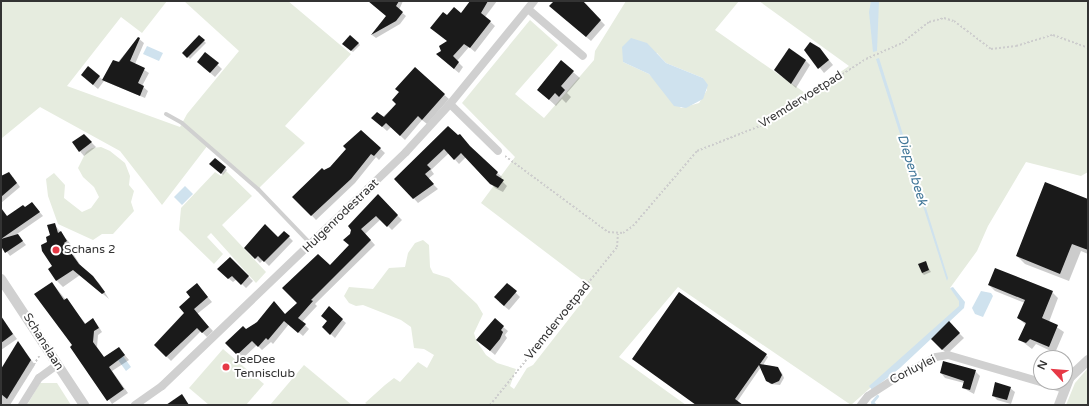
<!DOCTYPE html>
<style>
body{margin:0}
#map{position:relative;width:1089px;height:406px;overflow:hidden;background:#fff;font-family:"Varela Round",sans-serif}
div>[style]{position:absolute}
[style*='--x']{left:calc(var(--x)*1px);top:calc(var(--y)*1px);width:calc(var(--w)*1px);rotate:calc(var(--a)*1deg)}
.green>*{inset:0;background:#e6ecdf}
.water>*{inset:0;background:#cfe2ee}
.shadow>*{inset:0;background:#0003}
.stream>*{height:3px;margin:-1.5px;padding:0 1.5px;transform-origin:1.5px;border-radius:1.5px;background:#cfe2ee}
.building>*{inset:0;background:#1a1a1a}
.path>*{height:2px;margin-top:-1px;transform-origin:0;background:repeating-linear-gradient(90deg,#cdcdcd 0 2px,transparent 0 4px)}
.service>*{height:4px;margin:-2px;padding:0 2px;transform-origin:2px;border-radius:2px;background:#d0d0d0}
.minor>*{height:8px;margin:-4px;padding:0 4px;transform-origin:4px;border-radius:4px;background:#d0d0d0}
.tertiary>*{height:10px;margin:-5px;padding:0 5px;transform-origin:5px;border-radius:5px;background:#d0d0d0}
.dots>*{width:11px;height:11px;translate:-50% -50%;box-sizing:border-box;border:2px solid #fff;border-radius:50%}
span{translate:-50% -50%;white-space:nowrap;text-align:center;line-height:1.15;-webkit-text-stroke:4px #fff;paint-order:stroke}
.street-label{font-size:12px;color:#333}
.poi-label{font-size:12px;color:#333}
.left{translate:0 -50%;text-align:left}
.water-label{font-size:13px;color:#3f7597;font-style:italic}
.frame{position:absolute;inset:0;border:2px solid #333;pointer-events:none}
.north{position:absolute;left:1033px;top:350px;width:40px;height:40px;box-sizing:border-box;background:#fff;border:1px solid #adadad;border-radius:50%;rotate:296deg;font-size:11px;font-weight:700;line-height:16px;text-align:center;color:#333}
.north::after{content:'';display:block;margin:auto;width:14px;height:18px;background:#e63946;clip-path:polygon(50% 0,100% 100%,50% 72%,0 100%)}
</style>
<div id="map">
<div class="green">
<div style="clip-path:polygon(1px 1px,167px 1px,142px 33px,121px 17px,67px 86px,180px 127px,187px 114px,239px 51px,184px 1px,288px 1px,351px 54px,285px 126px,305px 143px,258px 189px,208px 145px,162px 205px,120px 151px,40px 107px,2px 138px)"></div>
<div style="clip-path:polygon(evenodd,626px 1px,739px 1px,715px 30px,808px 95px,849px 66px,759px 1px,1088px 1px,1088px 172px,1081px 176px,1026px 162px,988px 226px,977px 251px,950px 288px,964px 305px,851px 405px,678px 287px,619px 357px,686px 405px,368px 405px,365px 403px,385px 385px,394px 378px,400px 382px,418px 362px,427px 368px,434px 355px,424px 349px,414px 348px,411px 327px,401px 320px,363px 305px,356px 306px,349px 303px,344px 296px,349px 287px,373px 289px,389px 268px,405px 267px,408px 253px,415px 243px,423px 240px,429px 245px,430px 267px,433px 273px,449px 278px,477px 304px,483px 314px,474px 333px,476px 340px,486px 355px,497px 363px,516px 369px,510px 386px,514px 389px,527px 368px,533px 365px,593px 288px,481px 203px,515px 157px,462px 103px,530px 20px,558px 45px,515px 94px,544px 118px,594px 60px,595px 51px,626px 1px,657px 53px,666px 63px,703px 78px,707px 90px,699px 103px,681px 108px,649px 74px,623px 62px,657px 53px)"></div>
<div style="clip-path:polygon(101px 147px,110px 151px,125px 163px,130px 176px,129px 185px,134px 191px,131px 202px,134px 211px,113px 234px,102px 234px,93px 240px,58px 224px,48px 196px,46px 179px,54px 173px,65px 185px,64px 198px,82px 212px,91px 208px,99px 197px,94px 187px,83px 177px,78px 168px,86px 152px,92px 148px)"></div>
<div style="clip-path:polygon(226px 171px,252px 196px,222px 225px,266px 272px,256px 283px,211px 233px,207px 237px,223px 254px,214px 264px,179px 230px,181px 208px,215px 172px,221px 176px)"></div>
<div style="clip-path:polygon(223px 349px,264px 384px,246px 405px,209px 405px,189px 388px)"></div>
<div style="clip-path:polygon(304px 365px,352px 405px,270px 405px)"></div>
<div style="clip-path:polygon(1088px 368px,1088px 405px,1066px 405px,1075px 383px)"></div>
<div style="clip-path:polygon(40px 383px,57px 383px,71px 405px,27px 405px)"></div>
</div>
<div class="water">
<div style="clip-path:polygon(871px 1px,879px 1px,877px 51px,873px 52px,869px 12px)"></div>
<div style="clip-path:polygon(631px 38px,647px 43px,666px 63px,703px 78px,708px 85px,703px 99px,686px 108px,674px 106px,649px 74px,623px 62px,622px 47px)"></div>
<div style="clip-path:polygon(147px 46px,163px 53px,159px 61px,143px 54px)"></div>
<div style="clip-path:polygon(879px 58px,948px 278px,947px 281px,876px 59px)"></div>
<div style="clip-path:polygon(185px 186px,193px 194px,182px 205px,174px 197px)"></div>
<div style="clip-path:polygon(953px 287px,965px 302px,964px 308px,900px 368px,872px 390px,869px 386px,876px 380px,959px 306px,959px 301px,950px 288px)"></div>
<div style="clip-path:polygon(981px 291px,991px 293px,993px 296px,983px 317px,975px 314px,972px 308px)"></div>
<div style="clip-path:polygon(123px 356px,131px 367px,126px 371px,118px 360px)"></div>
</div>
<div class="shadow">
<div style="clip-path:polygon(372px 1px,403px 1px,399px 10px,406px 16px,400px 24px,376px 38px,372px 35px,387px 16px)"></div>
<div style="clip-path:polygon(471px 1px,497px 1px,485px 17px,495px 26px,475px 52px,469px 47px,457px 61px,463px 67px,459px 73px,437px 55px,443px 52px,448px 42px,448px 16px,462px 14px)"></div>
<div style="clip-path:polygon(555px 1px,581px 1px,605px 25px,591px 41px,555px 11px)"></div>
<div style="clip-path:polygon(199px 36px,206px 43px,190px 59px,184px 53px)"></div>
<div style="clip-path:polygon(138px 38px,144px 43px,135px 64px,149px 73px,142px 86px,148px 91px,145px 98px,104px 81px,98px 89px,86px 79px,88px 67px,103px 80px)"></div>
<div style="clip-path:polygon(358px 43px,360px 45px,353px 52px,343px 44px)"></div>
<div style="clip-path:polygon(806px 50px,824px 54px,833px 65px,824px 73px)"></div>
<div style="clip-path:polygon(205px 53px,222px 69px,215px 77px,202px 66px)"></div>
<div style="clip-path:polygon(805px 60px,810px 65px,796px 88px,775px 70px)"></div>
<div style="clip-path:polygon(415px 69px,449px 99px,427px 124px,422px 120px,405px 140px,391px 127px,387px 131px,377px 122px,397px 104px,400px 93px)"></div>
<div style="clip-path:polygon(573px 72px,580px 78px,567px 93px,571px 97px,566px 103px,562px 99px,556px 106px,545px 96px)"></div>
<div style="clip-path:polygon(448px 128px,502px 177px,500px 179px,507px 186px,503px 192px,495px 188px,466px 157px,459px 164px,449px 153px,431px 170px,434px 174px,428px 179px,438px 189px,418px 203px,396px 179px)"></div>
<div style="clip-path:polygon(361px 131px,385px 153px,379px 160px,376px 157px,355px 183px,316px 220px,294px 197px,331px 168px)"></div>
<div style="clip-path:polygon(84px 135px,96px 147px,84px 156px,73px 143px)"></div>
<div style="clip-path:polygon(213px 166px,225px 168px,227px 170px,223px 175px)"></div>
<div style="clip-path:polygon(1px 175px,13px 177px,20px 187px,1px 203px)"></div>
<div style="clip-path:polygon(378px 196px,402px 220px,392px 230px,381px 219px,365px 234px,375px 245px,315px 304px,317px 306px,302px 322px,309px 329px,303px 336px,289px 324px,273px 344px,271px 342px,262px 350px,257px 345px,242px 359px,227px 343px,246px 330px,285px 315px,298px 303px,350px 245px,351px 234px)"></div>
<div style="clip-path:polygon(1088px 200px,1088px 254px,1081px 251px,1069px 281px,1025px 264px,1017px 256px)"></div>
<div style="clip-path:polygon(32px 203px,43px 216px,17px 234px,26px 245px,10px 256px,1px 244px,1px 207px,7px 217px)"></div>
<div style="clip-path:polygon(54px 224px,73px 247px,70px 249px,83px 269px,99px 283px,109px 299px,80px 275px,63px 287px,57px 281px,49px 269px,54px 266px,49px 242px)"></div>
<div style="clip-path:polygon(284px 232px,293px 241px,269px 266px,263px 260px,260px 263px,246px 248px,278px 238px)"></div>
<div style="clip-path:polygon(230px 258px,253px 281px,246px 288px,237px 279px,233px 282px,223px 274px)"></div>
<div style="clip-path:polygon(925px 262px,931px 272px,924px 275px,922px 273px)"></div>
<div style="clip-path:polygon(52px 283px,86px 324px,93px 320px,97px 324px,102px 332px,98px 335px,97px 347px,104px 357px,119px 348px,129px 360px,112px 371px,128px 393px,112px 404px,74px 346px)"></div>
<div style="clip-path:polygon(507px 284px,520px 297px,509px 310px,499px 302px)"></div>
<div style="clip-path:polygon(989px 285px,1052px 292px,1058px 298px,1049px 322px,1064px 332px,1055px 353px,1036px 344px,1032px 349px,1019px 339px,1026px 325px,1018px 318px,1025px 303px,995px 291px)"></div>
<div style="clip-path:polygon(201px 289px,212px 302px,197px 314px,213px 331px,207px 337px,201px 331px,171px 361px,155px 345px,185px 313px)"></div>
<div style="clip-path:polygon(329px 308px,346px 323px,335px 338px,323px 327px,328px 321px)"></div>
<div style="clip-path:polygon(1px 317px,17px 339px,1px 350px)"></div>
<div style="clip-path:polygon(495px 320px,508px 331px,505px 335px,507px 338px,495px 355px,482px 344px)"></div>
<div style="clip-path:polygon(949px 323px,964px 338px,947px 354px,932px 339px)"></div>
<div style="clip-path:polygon(18px 342px,35px 365px,10px 405px,1px 405px,1px 371px)"></div>
<div style="clip-path:polygon(766px 355px,768px 357px,763px 365px,774px 366px,782px 373px,784px 378px,780px 385px,770px 384px,761px 367px,737px 402px,741px 405px,697px 405px,633px 359px)"></div>
<div style="clip-path:polygon(975px 371px,980px 376px,974px 394px,963px 388px,964px 383px,945px 378px,941px 373px)"></div>
<div style="clip-path:polygon(1010px 388px,1015px 392px,1011px 404px,997px 400px,993px 395px)"></div>
</div>
<div class="stream">
<div style="--x:875;--y:405;--w:4;--a:-135"></div>
<div style="--x:872;--y:402;--w:8;--a:-50"></div>
</div>
<div class="building">
<div style="clip-path:polygon(368px 1px,399px 1px,396px 6px,403px 12px,396px 21px,371px 35px,386px 16px)"></div>
<div style="clip-path:polygon(470px 1px,488px 1px,481px 13px,491px 21px,470px 48px,464px 44px,453px 56px,459px 62px,454px 69px,436px 54px,441px 51px,439px 46px,447px 41px,430px 28px,443px 12px,447px 15px,454px 7px,461px 13px)"></div>
<div style="clip-path:polygon(554px 1px,583px 1px,601px 20px,586px 37px,549px 6px)"></div>
<div style="clip-path:polygon(199px 35px,205px 40px,187px 58px,182px 53px)"></div>
<div style="clip-path:polygon(350px 35px,359px 43px,351px 51px,342px 44px)"></div>
<div style="clip-path:polygon(138px 37px,140px 38px,130px 61px,145px 68px,138px 83px,144px 86px,140px 96px,102px 80px,113px 60px,119px 62px)"></div>
<div style="clip-path:polygon(810px 42px,820px 48px,829px 60px,818px 69px,804px 50px)"></div>
<div style="clip-path:polygon(789px 48px,806px 60px,791px 84px,774px 70px)"></div>
<div style="clip-path:polygon(205px 52px,219px 63px,210px 73px,197px 62px)"></div>
<div style="clip-path:polygon(561px 60px,574px 71px,561px 86px,565px 90px,559px 97px,555px 93px,549px 100px,537px 90px)"></div>
<div style="clip-path:polygon(88px 66px,100px 76px,93px 85px,81px 75px)"></div>
<div style="clip-path:polygon(415px 67px,445px 94px,422px 120px,418px 116px,400px 136px,386px 123px,382px 127px,371px 118px,377px 112px,384px 117px,396px 104px,392px 100px,399px 92px,395px 89px)"></div>
<div style="clip-path:polygon(448px 126px,458px 135px,460px 134px,470px 146px,498px 172px,496px 175px,504px 180px,498px 188px,490px 184px,461px 153px,454px 160px,444px 149px,427px 165px,431px 169px,425px 174px,434px 184px,413px 199px,394px 179px)"></div>
<div style="clip-path:polygon(361px 130px,381px 148px,374px 156px,371px 154px,351px 179px,311px 216px,292px 197px,322px 168px,324px 170px,330px 167px,346px 149px,343px 146px)"></div>
<div style="clip-path:polygon(84px 134px,92px 142px,79px 152px,72px 142px)"></div>
<div style="clip-path:polygon(215px 158px,226px 167px,221px 174px,209px 164px)"></div>
<div style="clip-path:polygon(9px 172px,17px 183px,1px 197px,1px 176px)"></div>
<div style="clip-path:polygon(1045px 182px,1088px 199px,1088px 250px,1072px 244px,1060px 274px,1016px 256px)"></div>
<div style="clip-path:polygon(378px 194px,398px 215px,387px 227px,376px 216px,361px 229px,371px 240px,311px 300px,313px 301px,298px 318px,306px 324px,298px 333px,284px 321px,268px 340px,266px 338px,258px 347px,252px 341px,237px 355px,225px 343px,243px 326px,246px 329px,257px 322px,274px 301px,285px 314px,297px 303px,282px 288px,318px 254px,330px 265px,349px 245px,343px 240px,350px 234px,351px 230px,348px 226px)"></div>
<div style="clip-path:polygon(32px 202px,40px 212px,1px 239px,1px 208px,7px 216px,23px 205px,25px 207px)"></div>
<div style="clip-path:polygon(55px 223px,58px 233px,61px 231px,67px 241px,64px 243px,79px 264px,93px 276px,105px 292px,102px 294px,73px 270px,56px 281px,48px 269px,52px 266px,42px 251px,41px 245px,47px 242px,46px 237px,50px 235px,47px 225px)"></div>
<div style="clip-path:polygon(265px 224px,278px 237px,284px 231px,290px 236px,264px 262px,258px 256px,255px 259px,244px 248px)"></div>
<div style="clip-path:polygon(18px 234px,23px 241px,5px 253px,1px 246px,1px 239px)"></div>
<div style="clip-path:polygon(230px 257px,249px 276px,241px 285px,232px 276px,228px 279px,217px 269px)"></div>
<div style="clip-path:polygon(926px 261px,929px 270px,922px 273px,918px 264px)"></div>
<div style="clip-path:polygon(995px 268px,1053px 291px,1042px 318px,1058px 325px,1049px 347px,1030px 339px,1026px 343px,1018px 340px,1026px 323px,1017px 318px,1025px 300px,988px 285px)"></div>
<div style="clip-path:polygon(52px 282px,64px 300px,67px 298px,85px 324px,93px 318px,99px 328px,94px 331px,93px 342px,104px 357px,119px 347px,125px 355px,109px 367px,124px 389px,107px 401px,70px 347px,72px 345px,34px 294px)"></div>
<div style="clip-path:polygon(197px 283px,208px 297px,194px 309px,209px 327px,202px 333px,197px 328px,166px 357px,154px 345px,184px 313px,179px 307px,190px 297px,186px 292px)"></div>
<div style="clip-path:polygon(507px 283px,517px 291px,504px 306px,494px 297px)"></div>
<div style="clip-path:polygon(679px 292px,767px 354px,760px 364px,778px 367px,782px 375px,779px 381px,772px 384px,766px 381px,759px 365px,735px 399px,743px 405px,696px 405px,632px 359px)"></div>
<div style="clip-path:polygon(329px 306px,343px 319px,330px 335px,322px 327px,327px 321px,321px 316px)"></div>
<div style="clip-path:polygon(1px 316px,13px 334px,1px 343px)"></div>
<div style="clip-path:polygon(495px 318px,504px 326px,501px 330px,503px 332px,500px 339px,490px 351px,476px 340px)"></div>
<div style="clip-path:polygon(949px 321px,960px 333px,942px 350px,931px 339px)"></div>
<div style="clip-path:polygon(18px 341px,31px 360px,7px 399px,1px 394px,1px 369px)"></div>
<div style="clip-path:polygon(943px 361px,976px 370px,970px 390px,962px 388px,964px 381px,940px 373px)"></div>
<div style="clip-path:polygon(995px 382px,1011px 387px,1007px 400px,992px 396px)"></div>
<div style="clip-path:polygon(182px 394px,189px 405px,166px 405px)"></div>
</div>
<div class="path">
<div style="--x:505;--y:156;--w:128;--a:36.4"></div>
<div style="--x:608;--y:232;--w:15;--a:4"></div>
<div style="--x:623;--y:233;--w:12;--a:-35"></div>
<div style="--x:633;--y:226;--w:99;--a:-49.5"></div>
<div style="--x:697;--y:151;--w:73;--a:-21.7"></div>
<div style="--x:765;--y:124;--w:120;--a:-32.8"></div>
<div style="--x:866;--y:59;--w:39;--a:-24"></div>
<div style="--x:902;--y:43;--w:34;--a:-38"></div>
<div style="--x:929;--y:22;--w:16;--a:-15"></div>
<div style="--x:944;--y:18;--w:10;--a:17"></div>
<div style="--x:954;--y:21;--w:46;--a:37.1"></div>
<div style="--x:991;--y:49;--w:25;--a:-7"></div>
<div style="--x:1016;--y:46;--w:39;--a:-17"></div>
<div style="--x:1053;--y:35;--w:37;--a:20"></div>
<div style="--x:8;--y:405;--w:59;--a:-57.4"></div>
<div style="--x:490;--y:405;--w:203;--a:-51.2"></div>
<div style="--x:617;--y:247;--w:13;--a:-86"></div>
</div>
<div class="service">
<div style="--x:166;--y:114;--w:18;--a:29"></div>
<div style="--x:182;--y:123;--w:101;--a:41"></div>
<div style="--x:258;--y:189;--w:76;--a:46.1"></div>
</div>
<div class="minor">
<div style="--x:528;--y:9;--w:72;--a:40.5"></div>
<div style="--x:450;--y:104;--w:67;--a:44.4"></div>
<div style="--x:1041;--y:382;--w:24;--a:17"></div>
<div style="--x:22;--y:405;--w:32;--a:-58"></div>
<div style="--x:39;--y:378;--w:22;--a:-36"></div>
<div style="--x:135;--y:405;--w:33;--a:-35"></div>
<div style="--x:162;--y:386;--w:338;--a:-43.8"></div>
<div style="--x:406;--y:152;--w:65;--a:-47.5"></div>
<div style="--x:450;--y:104;--w:133;--a:-50.8"></div>
<div style="--x:861;--y:405;--w:11;--a:-52"></div>
<div style="--x:868;--y:396;--w:31;--a:-33"></div>
<div style="--x:894;--y:379;--w:47;--a:-27.6"></div>
<div style="--x:936;--y:357;--w:12;--a:-9"></div>
<div style="--x:948;--y:355;--w:97;--a:16.2"></div>
</div>
<div class="tertiary">
<div style="--x:1;--y:279;--w:151;--a:56.6"></div>
<div style="--x:1059;--y:405;--w:30;--a:-69"></div>
<div style="--x:1070;--y:377;--w:25;--a:-43"></div>
</div>
<div class="dots">
<div style="left:56px;top:250px;background:#e63946"></div>
<div style="left:226px;top:367px;background:#e63946"></div>
</div>
<div class="street-label">
<span style="left:801px;top:100px;rotate:-32deg">Vremdervoetpad</span>
<span style="left:341px;top:216px;rotate:-44deg">Hulgenrodestraat</span>
<span style="left:558px;top:321px;rotate:-51deg">Vremdervoetpad</span>
<span style="left:43px;top:342px;rotate:58deg">Schanslaan</span>
<span style="left:913px;top:370px;rotate:-27deg">Corluylei</span>
</div>
<div class="poi-label">
<span class="left" style="left:64px;top:250px">Schans 2</span>
<span class="left" style="left:234px;top:367px">JeeDee<br>Tennisclub</span>
</div>
<div class="water-label">
<span style="left:912px;top:170px;rotate:73deg">Diepenbeek</span>
</div>
<div class="frame"></div>
<div class="north">N</div>
</div>
